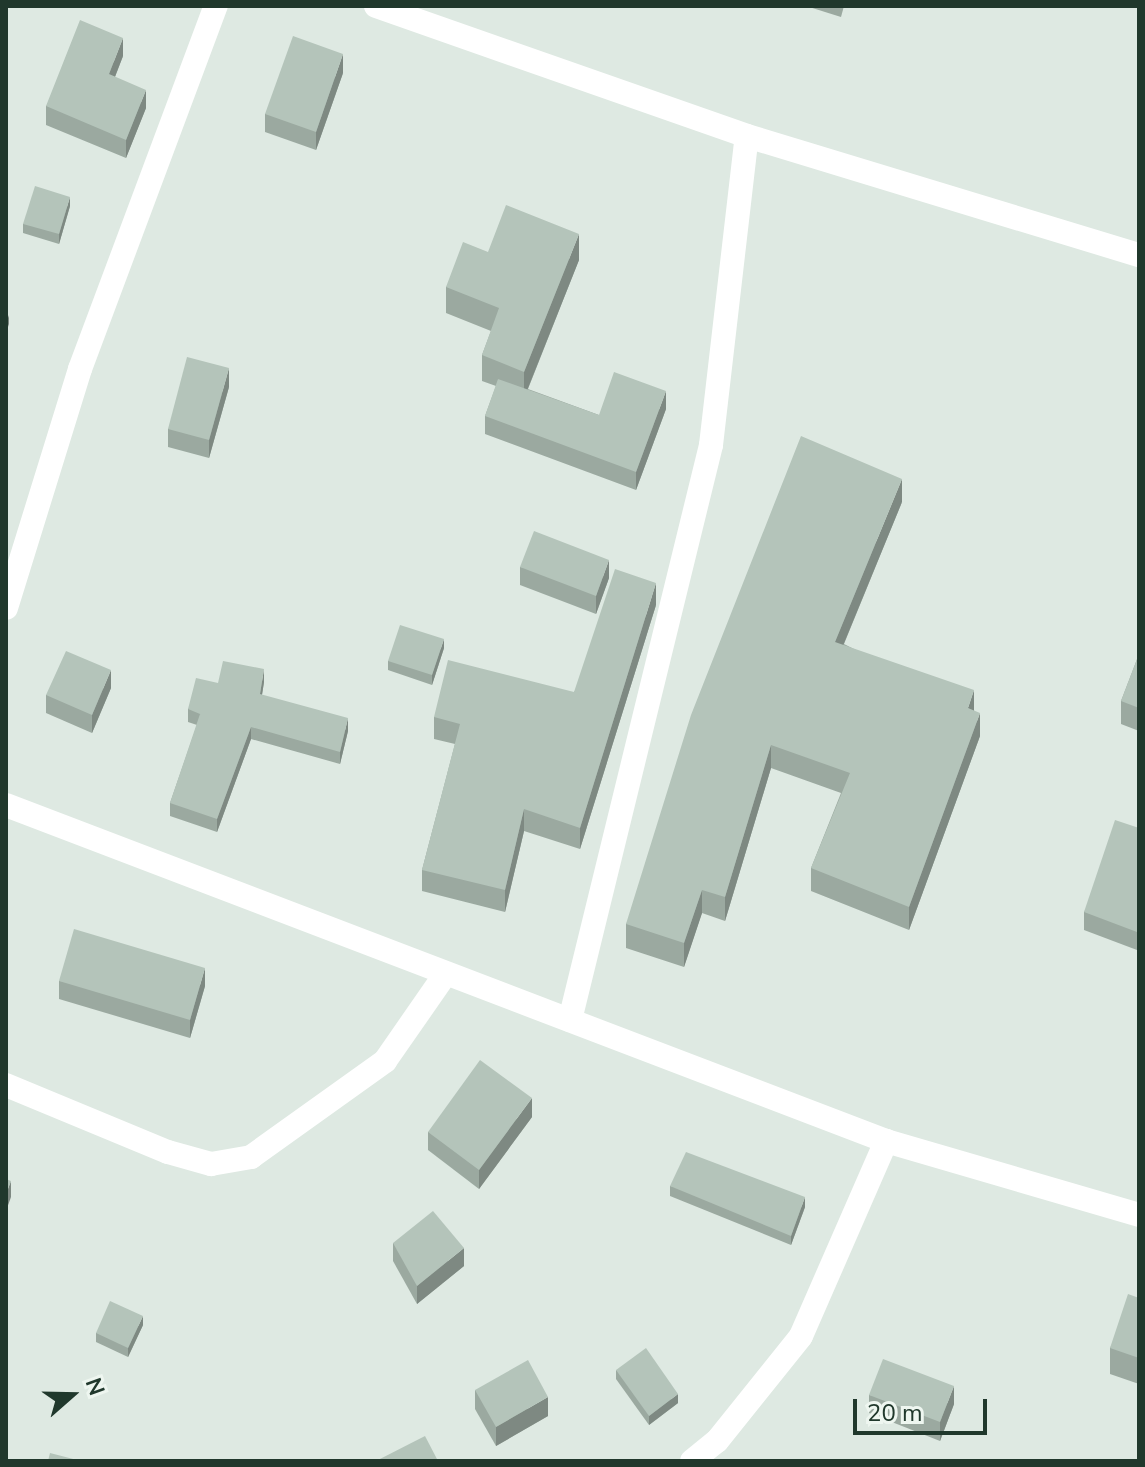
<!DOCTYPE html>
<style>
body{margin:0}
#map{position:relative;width:1145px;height:1467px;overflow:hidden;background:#dee9e2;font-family:"Nunito Sans",sans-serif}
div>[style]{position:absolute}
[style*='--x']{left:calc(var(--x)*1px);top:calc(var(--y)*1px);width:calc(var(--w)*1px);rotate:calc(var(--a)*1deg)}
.minor>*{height:24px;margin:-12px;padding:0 12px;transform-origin:12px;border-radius:12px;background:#fff}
.wall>*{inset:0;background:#9ba9a0}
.shaded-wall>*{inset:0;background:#7e8982}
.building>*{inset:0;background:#b4c4ba}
span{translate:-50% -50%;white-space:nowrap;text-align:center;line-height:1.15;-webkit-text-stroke:8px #eef6f0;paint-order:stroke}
.frame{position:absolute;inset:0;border:8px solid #20382c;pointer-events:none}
.north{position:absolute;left:32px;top:1355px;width:80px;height:80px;-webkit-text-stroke:6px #eef6f0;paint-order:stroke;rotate:70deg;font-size:22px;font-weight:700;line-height:32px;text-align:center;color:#20382c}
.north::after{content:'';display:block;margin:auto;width:28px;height:36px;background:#20382c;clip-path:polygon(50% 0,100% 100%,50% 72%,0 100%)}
.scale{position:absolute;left:853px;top:1399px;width:134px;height:36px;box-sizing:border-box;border:4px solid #20382c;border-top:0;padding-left:10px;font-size:24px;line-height:28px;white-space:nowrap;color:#20382c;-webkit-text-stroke:6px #eef6f0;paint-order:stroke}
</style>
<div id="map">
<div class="minor">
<div style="--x:376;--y:6;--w:393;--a:19.3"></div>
<div style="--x:747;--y:136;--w:410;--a:16.9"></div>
<div style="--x:6;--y:608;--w:250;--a:-72.8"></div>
<div style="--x:80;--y:369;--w:388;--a:-69.5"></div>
<div style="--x:6;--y:805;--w:942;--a:20.9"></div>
<div style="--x:886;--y:1141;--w:264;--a:16.3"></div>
<div style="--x:570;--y:1020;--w:592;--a:-76.22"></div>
<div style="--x:711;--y:445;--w:311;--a:-83.4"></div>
<div style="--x:6;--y:1085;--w:175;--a:22.5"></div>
<div style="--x:168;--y:1152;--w:45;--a:15.6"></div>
<div style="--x:211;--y:1164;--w:41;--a:-9.9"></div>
<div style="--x:251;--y:1157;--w:165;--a:-35.6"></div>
<div style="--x:385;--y:1061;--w:103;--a:-55.2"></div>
<div style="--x:692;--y:1461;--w:32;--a:-39"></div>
<div style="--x:717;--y:1441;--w:134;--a:-51.3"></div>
<div style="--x:801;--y:1336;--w:213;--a:-66.4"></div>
</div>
<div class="wall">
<div style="clip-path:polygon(806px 6px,844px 6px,841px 17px)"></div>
<div style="clip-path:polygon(123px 56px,115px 77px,146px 108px,126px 158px,46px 125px,46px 106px)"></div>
<div style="clip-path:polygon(343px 73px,316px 150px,265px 132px,265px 114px)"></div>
<div style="clip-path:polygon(70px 206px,59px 244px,23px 233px,23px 224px)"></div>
<div style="clip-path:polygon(488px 252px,579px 260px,528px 389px,599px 415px,666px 409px,636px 490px,485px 434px,485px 416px,496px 386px,482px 381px,482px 355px,491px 331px,446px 313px,446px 287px)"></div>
<div style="clip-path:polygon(229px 387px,209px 458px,168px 447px,168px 429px)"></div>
<div style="clip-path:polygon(902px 502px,844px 644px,974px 710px,980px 736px,909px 930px,811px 891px,811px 868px,841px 793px,771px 768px,725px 921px,702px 913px,684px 967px,626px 948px,626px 924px)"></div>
<div style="clip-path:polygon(520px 567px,609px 578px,596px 614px,520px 585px)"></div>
<div style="clip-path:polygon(656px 605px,580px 849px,524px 831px,505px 912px,422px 891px,422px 870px,455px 744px,434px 739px,434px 717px,574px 692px)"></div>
<div style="clip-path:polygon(444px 648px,432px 685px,388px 670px,388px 661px)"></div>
<div style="clip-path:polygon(1139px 654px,1139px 731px,1121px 724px,1121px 701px)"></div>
<div style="clip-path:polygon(264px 682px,262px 695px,348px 731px,340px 764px,251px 739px,217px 832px,170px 816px,170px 803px,197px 725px,188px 722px,188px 709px,218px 683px)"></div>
<div style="clip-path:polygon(111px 688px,92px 733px,46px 713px,46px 695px)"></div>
<div style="clip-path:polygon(1139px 828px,1137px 950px,1084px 930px,1084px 912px)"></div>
<div style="clip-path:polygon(59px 981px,205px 986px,190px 1038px,59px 999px)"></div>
<div style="clip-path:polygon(532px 1117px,479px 1189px,428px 1150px,428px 1132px)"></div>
<div style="clip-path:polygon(670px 1186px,805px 1207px,791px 1245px,670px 1196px)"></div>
<div style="clip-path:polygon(393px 1243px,464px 1266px,417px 1304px,393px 1261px)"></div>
<div style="clip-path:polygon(1139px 1298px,1139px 1384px,1110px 1374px,1110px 1348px)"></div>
<div style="clip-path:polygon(143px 1325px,128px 1357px,96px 1342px,96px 1333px)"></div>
<div style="clip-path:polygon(616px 1370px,678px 1403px,649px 1425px,616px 1379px)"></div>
<div style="clip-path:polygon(475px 1390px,548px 1416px,496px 1446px,475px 1409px)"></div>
<div style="clip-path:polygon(869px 1395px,954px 1404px,940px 1441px,869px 1413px)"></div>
</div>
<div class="shaded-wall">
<div style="clip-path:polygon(123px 38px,123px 56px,109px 92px,109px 74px)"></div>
<div style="clip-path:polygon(343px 54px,343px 73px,316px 150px,316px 132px)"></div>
<div style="clip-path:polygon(146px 90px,146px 108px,126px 158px,126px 140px)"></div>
<div style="clip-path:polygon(70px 197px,70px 206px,59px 244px,59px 234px)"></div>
<div style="clip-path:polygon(579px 234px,579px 260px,524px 398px,524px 372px)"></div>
<div style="clip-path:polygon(9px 315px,9px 324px,6px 333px,6px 324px)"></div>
<div style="clip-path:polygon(229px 368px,229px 387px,209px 458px,209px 440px)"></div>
<div style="clip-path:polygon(666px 391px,666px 409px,636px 490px,636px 472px)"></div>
<div style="clip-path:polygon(902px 479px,902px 502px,835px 665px,835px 642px)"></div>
<div style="clip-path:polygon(609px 560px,609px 578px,596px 614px,596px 596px)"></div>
<div style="clip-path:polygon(656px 583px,656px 605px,580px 849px,580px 828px)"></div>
<div style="clip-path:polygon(444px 639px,444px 648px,432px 685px,432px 675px)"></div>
<div style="clip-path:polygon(264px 669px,264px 682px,260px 707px,260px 694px)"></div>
<div style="clip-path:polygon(111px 670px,111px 688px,92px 733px,92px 715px)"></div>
<div style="clip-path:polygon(974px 690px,974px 713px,968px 708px)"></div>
<div style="clip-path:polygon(980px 713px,980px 736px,909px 930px,909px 907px)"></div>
<div style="clip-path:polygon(348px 718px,348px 731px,340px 764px,340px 752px)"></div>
<div style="clip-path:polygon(251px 727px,251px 739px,217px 832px,217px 819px)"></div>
<div style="clip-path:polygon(771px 745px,771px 768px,725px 921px,725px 897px)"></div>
<div style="clip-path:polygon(524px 809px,524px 831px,505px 912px,505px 890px)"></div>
<div style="clip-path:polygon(702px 890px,702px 913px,684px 967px,684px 943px)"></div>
<div style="clip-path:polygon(1139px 927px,1139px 945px,1137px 950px,1137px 932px)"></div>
<div style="clip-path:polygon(205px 968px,205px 986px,190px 1038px,190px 1020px)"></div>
<div style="clip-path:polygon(532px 1098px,532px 1117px,479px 1189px,479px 1170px)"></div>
<div style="clip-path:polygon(11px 1181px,11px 1197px,6px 1211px,6px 1194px)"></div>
<div style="clip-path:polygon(805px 1197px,805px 1207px,791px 1245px,791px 1236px)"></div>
<div style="clip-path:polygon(464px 1248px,464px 1266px,417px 1304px,417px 1286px)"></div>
<div style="clip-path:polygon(143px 1316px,143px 1325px,128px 1357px,128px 1348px)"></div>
<div style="clip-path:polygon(954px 1386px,954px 1404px,940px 1441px,940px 1422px)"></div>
<div style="clip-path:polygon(678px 1394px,678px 1403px,649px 1425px,649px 1416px)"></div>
<div style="clip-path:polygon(548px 1397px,548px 1416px,496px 1446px,496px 1427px)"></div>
</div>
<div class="building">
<div style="clip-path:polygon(80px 20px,123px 38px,109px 74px,146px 90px,126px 140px,46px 106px)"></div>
<div style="clip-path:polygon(293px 36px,343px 54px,316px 132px,265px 114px)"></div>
<div style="clip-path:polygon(35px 186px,70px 197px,59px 234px,23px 224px)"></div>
<div style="clip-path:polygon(506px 205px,579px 234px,524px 372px,482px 355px,499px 308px,446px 287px,463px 242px,488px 252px)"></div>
<div style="clip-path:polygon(187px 357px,229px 368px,209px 440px,168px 429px)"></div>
<div style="clip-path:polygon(614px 372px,666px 391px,636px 472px,485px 416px,498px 379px,599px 415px)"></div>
<div style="clip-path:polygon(801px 436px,902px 479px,835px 642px,974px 690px,968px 708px,980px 713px,909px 907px,811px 868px,850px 773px,771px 745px,725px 897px,702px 890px,684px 943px,626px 924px,691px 715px)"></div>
<div style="clip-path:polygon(534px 531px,609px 560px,596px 596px,520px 567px)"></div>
<div style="clip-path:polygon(615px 569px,656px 583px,580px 828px,524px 809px,505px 890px,422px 870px,460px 724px,434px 717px,448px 660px,574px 692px)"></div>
<div style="clip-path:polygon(400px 625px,444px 639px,432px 675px,388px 661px)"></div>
<div style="clip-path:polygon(66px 651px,111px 670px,92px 715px,46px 695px)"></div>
<div style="clip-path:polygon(1139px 654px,1139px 708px,1121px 701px)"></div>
<div style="clip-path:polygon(223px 661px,264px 669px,260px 694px,348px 718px,340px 752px,251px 727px,217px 819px,170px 803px,200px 714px,212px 719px,188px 709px,196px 678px,218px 683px)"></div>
<div style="clip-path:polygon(1115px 820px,1139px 828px,1139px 927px,1137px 932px,1084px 912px)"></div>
<div style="clip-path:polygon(74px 929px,205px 968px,190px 1020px,59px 981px)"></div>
<div style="clip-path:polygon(480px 1060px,532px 1098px,479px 1170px,428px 1132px)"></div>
<div style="clip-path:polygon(686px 1152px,805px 1197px,791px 1236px,670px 1186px)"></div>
<div style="clip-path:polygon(6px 1179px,11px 1181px,6px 1194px)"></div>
<div style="clip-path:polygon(433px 1211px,464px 1248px,417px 1286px,393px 1243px)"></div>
<div style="clip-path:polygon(1128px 1294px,1139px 1298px,1139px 1358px,1110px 1348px)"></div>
<div style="clip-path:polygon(110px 1301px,143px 1316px,128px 1348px,96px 1333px)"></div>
<div style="clip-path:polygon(646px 1348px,678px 1394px,649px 1416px,616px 1370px)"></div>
<div style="clip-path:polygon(883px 1359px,954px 1386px,940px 1422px,869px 1395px)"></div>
<div style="clip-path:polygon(528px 1360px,548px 1397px,496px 1427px,475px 1390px)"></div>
<div style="clip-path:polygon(425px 1436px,438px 1461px,376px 1461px)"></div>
<div style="clip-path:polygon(50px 1453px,81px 1461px,48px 1461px)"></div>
</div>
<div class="frame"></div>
<div class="north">N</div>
<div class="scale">20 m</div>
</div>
